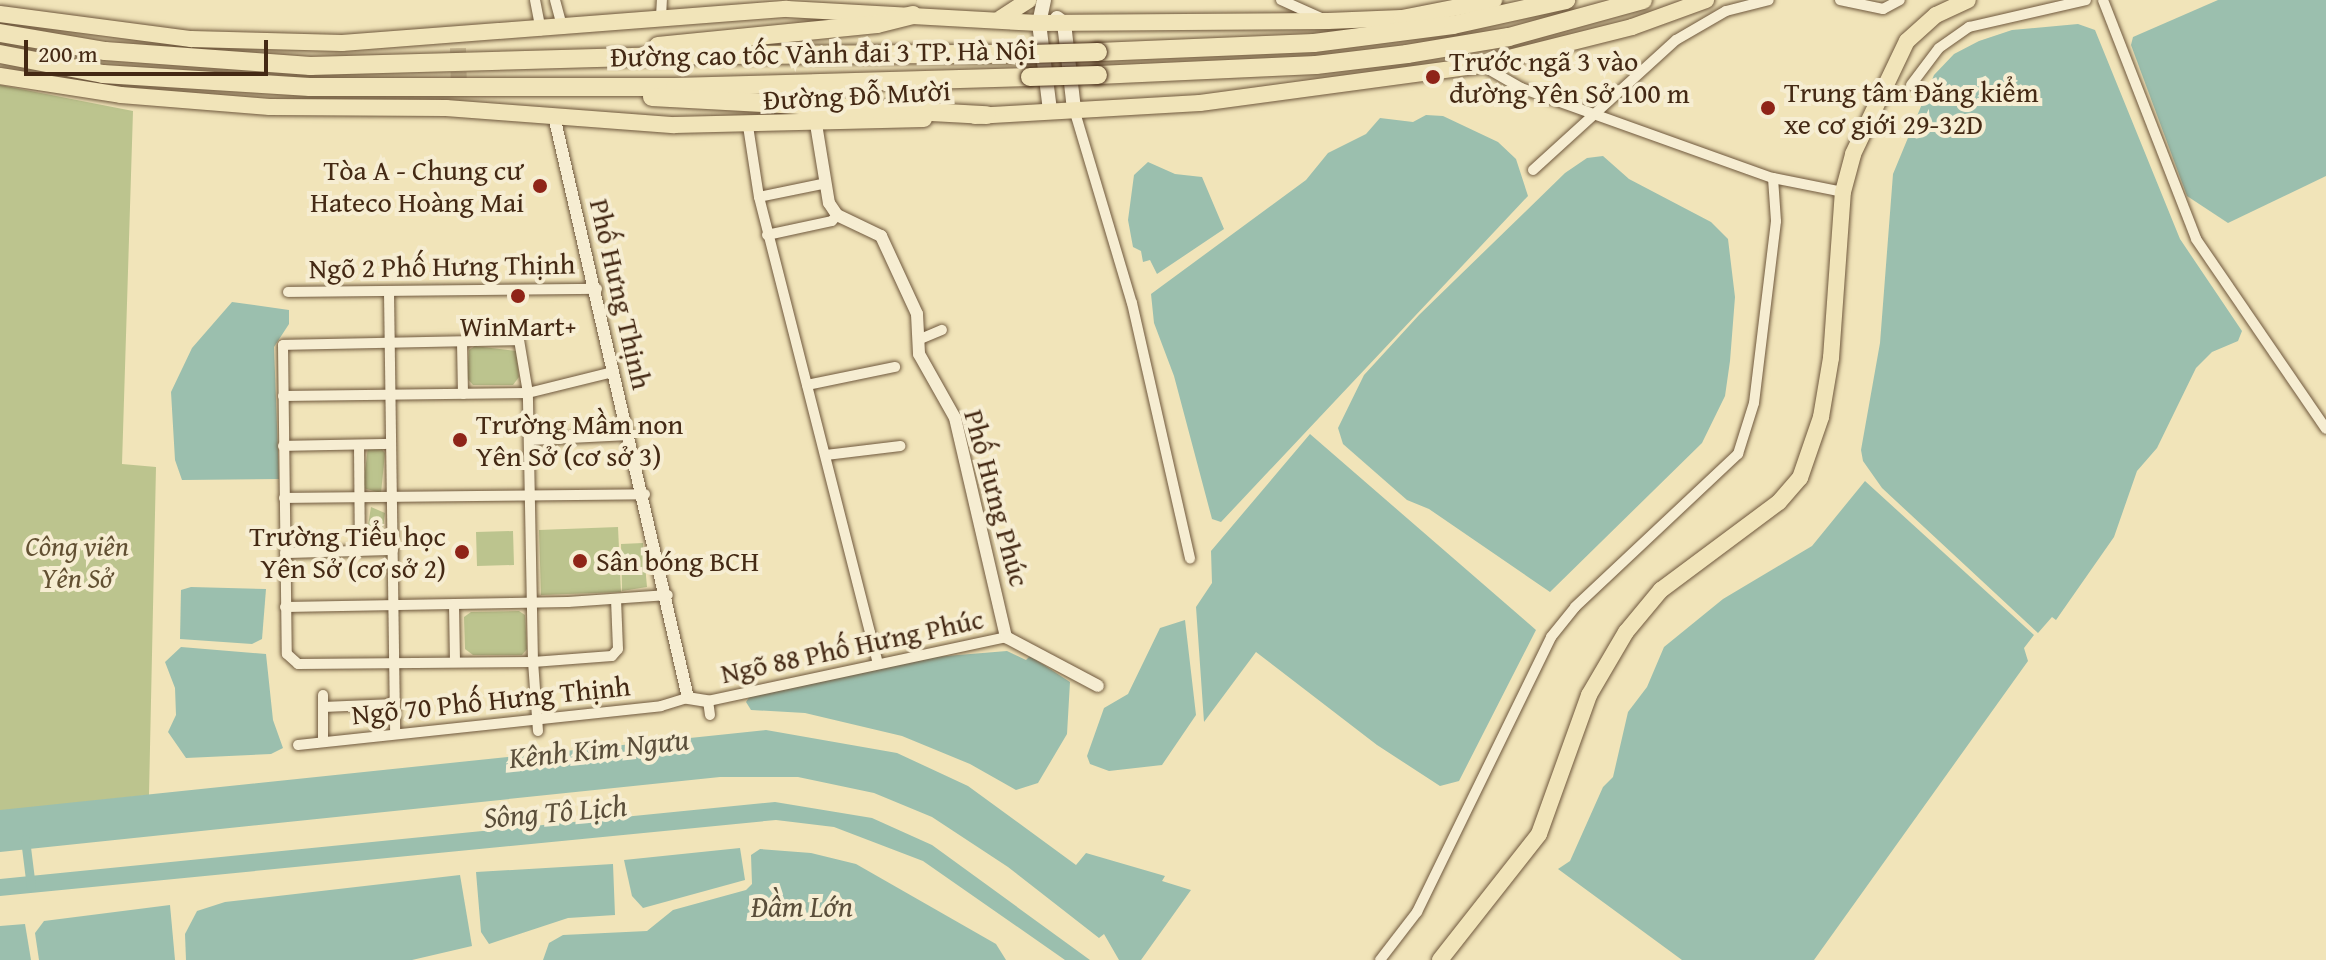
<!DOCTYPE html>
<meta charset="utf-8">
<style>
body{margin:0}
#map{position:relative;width:2326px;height:960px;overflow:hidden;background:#f1e4b9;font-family:"Gentium Book Plus",serif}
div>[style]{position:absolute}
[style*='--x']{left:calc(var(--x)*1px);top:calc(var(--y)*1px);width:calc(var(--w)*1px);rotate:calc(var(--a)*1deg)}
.green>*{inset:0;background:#bcc48e}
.water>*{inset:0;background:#9bbfae}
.canal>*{height:9px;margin:-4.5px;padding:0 4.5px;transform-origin:4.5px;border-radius:4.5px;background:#9bbfae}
.primary-tunnel>*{height:16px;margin-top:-8px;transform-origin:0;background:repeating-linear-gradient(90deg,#cebf98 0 16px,transparent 0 24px)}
.roads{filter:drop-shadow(0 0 2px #6f583d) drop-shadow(0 0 2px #6f583d)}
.minor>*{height:10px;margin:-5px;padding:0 5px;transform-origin:5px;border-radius:5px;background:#f6edd2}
.tertiary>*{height:12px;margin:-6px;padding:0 6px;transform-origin:6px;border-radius:6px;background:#f6edd2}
.secondary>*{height:14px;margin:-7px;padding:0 7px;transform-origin:7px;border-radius:7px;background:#f6edd2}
.primary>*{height:16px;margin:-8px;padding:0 8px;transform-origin:8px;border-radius:8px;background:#f1e4b9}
.motorway>*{height:18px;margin:-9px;padding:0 9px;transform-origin:9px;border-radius:9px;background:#f1e4b9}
.bridges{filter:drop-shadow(0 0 2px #442914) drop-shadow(0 0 2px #442914)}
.motorway-bridge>*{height:18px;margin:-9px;padding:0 9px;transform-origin:9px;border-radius:9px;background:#f1e4b9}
.dots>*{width:22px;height:22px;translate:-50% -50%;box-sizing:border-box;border:4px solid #f6edd2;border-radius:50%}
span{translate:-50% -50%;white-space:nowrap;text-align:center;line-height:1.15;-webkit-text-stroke:8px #f6edd2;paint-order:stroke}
.street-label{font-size:28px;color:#442914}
.poi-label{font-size:28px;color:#442914}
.left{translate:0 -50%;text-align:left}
.right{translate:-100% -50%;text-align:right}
.park-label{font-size:28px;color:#625032;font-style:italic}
.water-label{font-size:30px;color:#5a4e3a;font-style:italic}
.scale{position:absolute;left:24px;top:40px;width:244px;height:36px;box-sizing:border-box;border:4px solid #442914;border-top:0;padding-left:10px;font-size:24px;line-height:28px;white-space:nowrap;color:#442914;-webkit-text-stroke:6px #f6edd2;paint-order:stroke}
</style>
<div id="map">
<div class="green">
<div style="clip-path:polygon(0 85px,133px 111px,122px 464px,156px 467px,149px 795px,0 811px)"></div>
<div style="clip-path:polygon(475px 346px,516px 351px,519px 377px,513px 385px,473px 385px,467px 378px,469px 350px)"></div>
<div style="clip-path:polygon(368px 447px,380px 447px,385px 453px,381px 493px,363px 488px)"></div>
<div style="clip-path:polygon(371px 507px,385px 513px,381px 543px,366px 538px)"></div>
<div style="clip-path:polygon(618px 527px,621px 592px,541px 595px,539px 530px)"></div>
<div style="clip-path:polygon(513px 531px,514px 565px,477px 566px,476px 532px)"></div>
<div style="clip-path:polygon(643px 543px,647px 587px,622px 591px,621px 544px)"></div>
<div style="clip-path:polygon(519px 611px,525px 615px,527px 649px,522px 655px,473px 655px,465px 649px,464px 617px,471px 612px)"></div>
</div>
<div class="water">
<div style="clip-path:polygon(2218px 0,2326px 0,2326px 176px,2228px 223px,2187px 196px,2131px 45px,2133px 37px)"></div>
<div style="clip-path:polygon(2078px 24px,2095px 30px,2180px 239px,2242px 331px,2238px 341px,2212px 352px,2196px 368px,2157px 448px,2137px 471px,2114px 537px,2056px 620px,2052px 617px,2038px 633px,1882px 488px,1863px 461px,1861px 450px,1880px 343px,1893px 174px,1934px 75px,1954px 54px,1979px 41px,2012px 30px)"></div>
<div style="clip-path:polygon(1426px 115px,1443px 116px,1498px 142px,1516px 159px,1528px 196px,1221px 522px,1212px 519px,1174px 376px,1154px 323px,1151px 294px,1306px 180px,1328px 153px,1366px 134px,1380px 118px,1413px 122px)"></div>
<div style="clip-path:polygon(1603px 156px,1629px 179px,1711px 222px,1728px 239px,1735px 297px,1730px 361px,1725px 396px,1702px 443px,1550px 592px,1429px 509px,1407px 500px,1343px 444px,1338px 428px,1364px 375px,1419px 315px,1565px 173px,1587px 158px)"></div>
<div style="clip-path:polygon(1148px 162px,1175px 174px,1202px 177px,1224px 229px,1157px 274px,1150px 260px,1143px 262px,1141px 251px,1133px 247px,1128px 220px,1134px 175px)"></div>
<div style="clip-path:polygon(232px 302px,289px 310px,289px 324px,274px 347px,279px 479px,182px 480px,175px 460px,171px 392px,192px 348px)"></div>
<div style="clip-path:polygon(1310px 434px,1536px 630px,1459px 781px,1440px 786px,1377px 745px,1256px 652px,1204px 722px,1196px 607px,1212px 583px,1211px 551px)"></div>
<div style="clip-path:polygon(1865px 481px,2034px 635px,2024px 648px,2028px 661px,1814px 960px,1682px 960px,1558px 869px,1570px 861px,1603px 787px,1613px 777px,1628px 712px,1647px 687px,1664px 647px,1723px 599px,1812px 546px)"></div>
<div style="clip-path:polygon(191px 587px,266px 589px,262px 639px,252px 644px,180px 639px,181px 590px)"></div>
<div style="clip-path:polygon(1185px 620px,1196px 715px,1162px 765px,1109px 771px,1090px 764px,1087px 756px,1104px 708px,1128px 694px,1160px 628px)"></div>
<div style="clip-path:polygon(181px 647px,266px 654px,273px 720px,283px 748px,271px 754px,186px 758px,168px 732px,176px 715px,175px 688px,165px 662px)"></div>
<div style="clip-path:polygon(1007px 651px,1026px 660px,1030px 656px,1070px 682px,1067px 734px,1038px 783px,1016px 790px,970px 764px,902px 736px,805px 713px,751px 710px,746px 702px,750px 696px,934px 657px)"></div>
<div style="clip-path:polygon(766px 730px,897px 753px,968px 786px,1076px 865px,1086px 853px,1165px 876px,1162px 881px,1191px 890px,1141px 960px,1119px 960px,1104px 934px,1099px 938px,1008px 867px,932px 817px,874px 793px,798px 777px,720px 777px,0 852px,0 810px)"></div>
<div style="clip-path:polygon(775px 802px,872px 818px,932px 845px,1090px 960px,1065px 960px,923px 861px,834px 827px,776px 820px,0 896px,0 879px)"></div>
<div style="clip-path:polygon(740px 848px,745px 880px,643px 908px,632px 896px,624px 860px)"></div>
<div style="clip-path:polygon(760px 849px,811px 853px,856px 864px,996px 944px,1006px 960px,543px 960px,549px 943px,563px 935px,647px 931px,673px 910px,746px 890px,752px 884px,751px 855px)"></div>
<div style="clip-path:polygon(613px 864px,615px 915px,568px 918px,489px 944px,481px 932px,476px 872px)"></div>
<div style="clip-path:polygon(460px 875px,472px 946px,412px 960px,186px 960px,185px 934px,197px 911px,225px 902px)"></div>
<div style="clip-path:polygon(170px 905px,175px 960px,39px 960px,35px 933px,44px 921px)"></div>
<div style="clip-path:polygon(25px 924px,31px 960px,0 960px,0 926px)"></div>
</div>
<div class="canal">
<div style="--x:25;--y:839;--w:48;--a:82.9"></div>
</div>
<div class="primary-tunnel">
<div style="--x:458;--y:48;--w:44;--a:88.7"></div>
</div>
<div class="roads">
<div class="minor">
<div style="--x:535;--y:0;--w:31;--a:79"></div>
<div style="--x:555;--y:0;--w:30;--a:75"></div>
<div style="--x:1281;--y:0;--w:46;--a:24.3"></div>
<div style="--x:1840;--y:0;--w:44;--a:11.8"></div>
<div style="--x:1883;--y:9;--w:19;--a:-28"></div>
<div style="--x:2103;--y:0;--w:256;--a:68.7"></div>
<div style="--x:2196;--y:239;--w:230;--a:55.6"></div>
<div style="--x:661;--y:17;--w:17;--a:-87"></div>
<div style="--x:1481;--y:65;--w:46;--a:29.9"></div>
<div style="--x:1521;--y:88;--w:268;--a:19.7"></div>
<div style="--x:1773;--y:178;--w:71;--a:11.3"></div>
<div style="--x:1911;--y:85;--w:46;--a:-52.9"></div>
<div style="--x:1939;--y:48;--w:37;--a:-35"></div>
<div style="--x:1969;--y:27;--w:120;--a:-13"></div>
<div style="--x:1074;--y:109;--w:202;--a:73.4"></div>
<div style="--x:1132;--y:303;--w:262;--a:77.2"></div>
<div style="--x:748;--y:126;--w:72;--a:81.2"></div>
<div style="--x:1533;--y:170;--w:193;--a:-42.3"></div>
<div style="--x:1676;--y:40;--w:58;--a:-30.1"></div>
<div style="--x:1726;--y:11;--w:44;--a:-14.3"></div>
<div style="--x:822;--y:184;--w:64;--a:168.3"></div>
<div style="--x:759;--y:197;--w:481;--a:75.7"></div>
<div style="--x:767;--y:235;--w:66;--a:-12.2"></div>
<div style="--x:832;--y:221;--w:8;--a:-50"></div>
<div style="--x:288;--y:292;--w:309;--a:-0.6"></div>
<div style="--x:389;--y:292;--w:442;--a:89.2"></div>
<div style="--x:918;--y:340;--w:26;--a:-23"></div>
<div style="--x:462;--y:342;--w:52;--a:88.9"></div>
<div style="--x:807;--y:385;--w:90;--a:-11.6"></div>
<div style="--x:283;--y:396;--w:245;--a:-0.7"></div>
<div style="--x:528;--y:393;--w:88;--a:-13.9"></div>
<div style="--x:530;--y:440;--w:99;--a:-2.9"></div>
<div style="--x:359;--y:445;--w:106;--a:89.5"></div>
<div style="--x:283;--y:446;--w:108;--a:-1.1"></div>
<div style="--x:826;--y:455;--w:75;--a:-6.9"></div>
<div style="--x:284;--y:498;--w:361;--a:-0.6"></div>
<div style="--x:285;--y:553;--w:108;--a:-1.6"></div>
<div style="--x:454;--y:604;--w:58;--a:89"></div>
<div style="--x:285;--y:607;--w:283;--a:-1"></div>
<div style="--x:568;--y:602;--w:100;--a:-4"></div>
<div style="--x:323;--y:695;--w:46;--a:90"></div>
<div style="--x:323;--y:707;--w:72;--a:-2.4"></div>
<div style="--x:710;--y:715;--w:14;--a:-98"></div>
<div style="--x:708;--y:701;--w:305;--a:-12.1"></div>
<div style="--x:538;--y:731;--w:69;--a:-94.1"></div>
<div style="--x:533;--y:662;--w:269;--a:-91.1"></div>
<div style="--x:528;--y:393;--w:54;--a:-99.6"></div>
<div style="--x:519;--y:340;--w:236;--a:178.8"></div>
<div style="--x:283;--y:345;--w:309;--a:89.3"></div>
<div style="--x:287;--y:654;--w:15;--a:42"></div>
<div style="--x:298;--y:664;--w:235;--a:-0.5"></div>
<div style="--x:533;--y:662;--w:79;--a:-4.3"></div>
<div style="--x:612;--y:656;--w:9;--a:-49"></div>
<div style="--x:618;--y:649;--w:50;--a:-92.3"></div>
<div style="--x:298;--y:745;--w:365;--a:-6.1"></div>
<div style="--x:661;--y:706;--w:28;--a:-17"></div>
<div style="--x:1380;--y:960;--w:61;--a:-52.4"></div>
<div style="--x:1417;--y:912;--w:306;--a:-64"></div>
<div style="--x:1551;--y:637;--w:38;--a:-51"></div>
<div style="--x:1575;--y:607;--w:224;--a:-43.2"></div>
<div style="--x:1738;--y:454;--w:53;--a:-72.6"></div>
<div style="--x:1754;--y:403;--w:183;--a:-83.1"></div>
<div style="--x:1776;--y:221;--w:43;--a:-94"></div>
</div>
<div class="tertiary">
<div style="--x:554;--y:116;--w:597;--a:77.03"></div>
<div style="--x:688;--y:698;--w:20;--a:9"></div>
<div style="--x:816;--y:124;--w:80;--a:80.7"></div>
<div style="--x:829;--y:203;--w:14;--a:56"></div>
<div style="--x:837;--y:215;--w:49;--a:25.5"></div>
<div style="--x:881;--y:236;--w:86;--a:65.2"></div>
<div style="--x:917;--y:314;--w:40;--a:87.1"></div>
<div style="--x:919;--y:354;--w:73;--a:60.6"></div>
<div style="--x:955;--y:418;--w:225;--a:76.9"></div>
<div style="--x:1006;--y:637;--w:104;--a:28"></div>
</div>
<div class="secondary">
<div style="--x:1044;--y:0;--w:24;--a:102"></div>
<div style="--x:1039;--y:23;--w:88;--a:82.8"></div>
<div style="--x:1057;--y:18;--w:9;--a:36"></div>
<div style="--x:1064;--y:23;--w:87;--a:83.4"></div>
</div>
<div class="primary">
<div style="--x:0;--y:14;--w:193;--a:7.5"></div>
<div style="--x:191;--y:39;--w:151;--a:1.5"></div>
<div style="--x:342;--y:43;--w:446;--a:-4.4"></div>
<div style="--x:787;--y:9;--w:252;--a:3.2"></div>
<div style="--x:1039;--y:23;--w:289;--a:-0.4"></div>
<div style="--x:1328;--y:21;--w:74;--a:-2.3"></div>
<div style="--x:1402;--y:18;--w:94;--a:-11.1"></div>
<div style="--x:1001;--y:18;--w:33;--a:-33"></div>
<div style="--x:0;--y:76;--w:122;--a:8.9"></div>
<div style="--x:121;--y:95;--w:149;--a:4.6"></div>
<div style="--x:270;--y:107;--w:176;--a:0.3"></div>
<div style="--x:446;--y:108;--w:229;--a:4.3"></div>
<div style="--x:674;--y:125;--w:250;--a:-1.4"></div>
<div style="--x:975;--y:116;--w:225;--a:-3.3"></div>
<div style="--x:1200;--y:103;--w:284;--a:-7.7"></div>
<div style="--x:1481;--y:65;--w:156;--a:-14.1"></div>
<div style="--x:1632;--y:27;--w:79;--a:-20"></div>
<div style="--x:1440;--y:960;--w:160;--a:-51.8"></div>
<div style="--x:1539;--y:834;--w:148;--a:-70.2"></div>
<div style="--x:1589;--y:695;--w:73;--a:-59.6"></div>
<div style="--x:1626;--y:632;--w:55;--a:-50.2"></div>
<div style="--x:1661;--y:590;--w:147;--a:-36.7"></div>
<div style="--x:1779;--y:502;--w:32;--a:-49"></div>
<div style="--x:1800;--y:478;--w:65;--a:-71"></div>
<div style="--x:1821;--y:417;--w:60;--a:-80.4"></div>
<div style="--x:1831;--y:358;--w:166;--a:-85.9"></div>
<div style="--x:1843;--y:192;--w:39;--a:-75"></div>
<div style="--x:1853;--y:154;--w:125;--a:-64.5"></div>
<div style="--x:1907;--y:41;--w:39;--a:-42"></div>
<div style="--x:1936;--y:15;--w:35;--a:-25"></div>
</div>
<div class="motorway">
<div style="--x:0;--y:33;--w:107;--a:9.7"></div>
<div style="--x:105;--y:51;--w:206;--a:4.2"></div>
<div style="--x:310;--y:66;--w:393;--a:-1.6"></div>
<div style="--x:703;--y:55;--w:326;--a:-0.2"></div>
<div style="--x:658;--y:46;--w:220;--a:-5.7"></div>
<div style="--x:877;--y:24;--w:37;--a:-14"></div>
<div style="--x:1098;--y:52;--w:216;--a:-2.4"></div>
<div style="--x:1314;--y:43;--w:140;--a:-7.4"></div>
<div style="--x:1453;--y:25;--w:116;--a:-12.5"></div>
<div style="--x:0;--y:54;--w:105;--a:11"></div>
<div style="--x:103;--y:74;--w:207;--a:3.6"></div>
<div style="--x:310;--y:87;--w:365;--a:0"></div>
<div style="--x:675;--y:87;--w:355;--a:-1.6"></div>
<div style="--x:1098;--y:75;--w:218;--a:-2.6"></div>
<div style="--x:1316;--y:65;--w:92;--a:-6.9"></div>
<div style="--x:1407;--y:54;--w:103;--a:-9.5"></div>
<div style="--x:1509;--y:37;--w:139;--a:-15.4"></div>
<div style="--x:652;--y:97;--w:335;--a:3.1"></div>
</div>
</div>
<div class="bridges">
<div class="motorway-bridge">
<div style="--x:1029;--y:54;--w:69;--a:-1.7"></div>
<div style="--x:1030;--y:77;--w:68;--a:-1.7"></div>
</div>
</div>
<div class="dots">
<div style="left:1433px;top:77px;background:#8f2418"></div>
<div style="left:1768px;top:108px;background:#8f2418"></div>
<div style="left:540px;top:186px;background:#8f2418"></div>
<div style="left:518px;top:296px;background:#8f2418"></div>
<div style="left:460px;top:440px;background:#8f2418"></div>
<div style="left:462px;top:552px;background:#8f2418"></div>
<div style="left:580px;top:561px;background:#8f2418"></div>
</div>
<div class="street-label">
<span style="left:823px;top:53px;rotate:-1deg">Đường cao tốc Vành đai 3 TP. Hà Nội</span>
<span style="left:857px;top:95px;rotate:-3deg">Đường Đỗ Mười</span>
<span style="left:442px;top:266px;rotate:-1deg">Ngõ 2 Phố Hưng Thịnh</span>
<span style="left:621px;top:294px;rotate:77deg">Phố Hưng Thịnh</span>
<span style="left:997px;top:498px;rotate:75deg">Phố Hưng Phúc</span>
<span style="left:852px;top:646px;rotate:-12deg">Ngõ 88 Phố Hưng Phúc</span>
<span style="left:491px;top:700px;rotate:-6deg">Ngõ 70 Phố Hưng Thịnh</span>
</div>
<div class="poi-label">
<span class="left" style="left:1449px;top:77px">Trước ngã 3 vào<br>đường Yên Sở 100 m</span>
<span class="left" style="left:1784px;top:108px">Trung tâm Đăng kiểm<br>xe cơ giới 29-32D</span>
<span class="right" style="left:524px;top:186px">Tòa A - Chung cư<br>Hateco Hoàng Mai</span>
<span style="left:518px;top:326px">WinMart+</span>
<span class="left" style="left:476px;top:440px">Trường Mầm non<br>Yên Sở (cơ sở 3)</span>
<span class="right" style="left:446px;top:552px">Trường Tiểu học<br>Yên Sở (cơ sở 2)</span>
<span class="left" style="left:596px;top:561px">Sân bóng BCH</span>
</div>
<div class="park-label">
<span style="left:77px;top:562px">Công viên<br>Yên Sở</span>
</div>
<div class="water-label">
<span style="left:599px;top:748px;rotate:-6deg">Kênh Kim Ngưu</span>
<span style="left:555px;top:811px;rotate:-5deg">Sông Tô Lịch</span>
<span style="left:802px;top:906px">Đầm Lớn</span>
</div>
<div class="scale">200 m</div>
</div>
